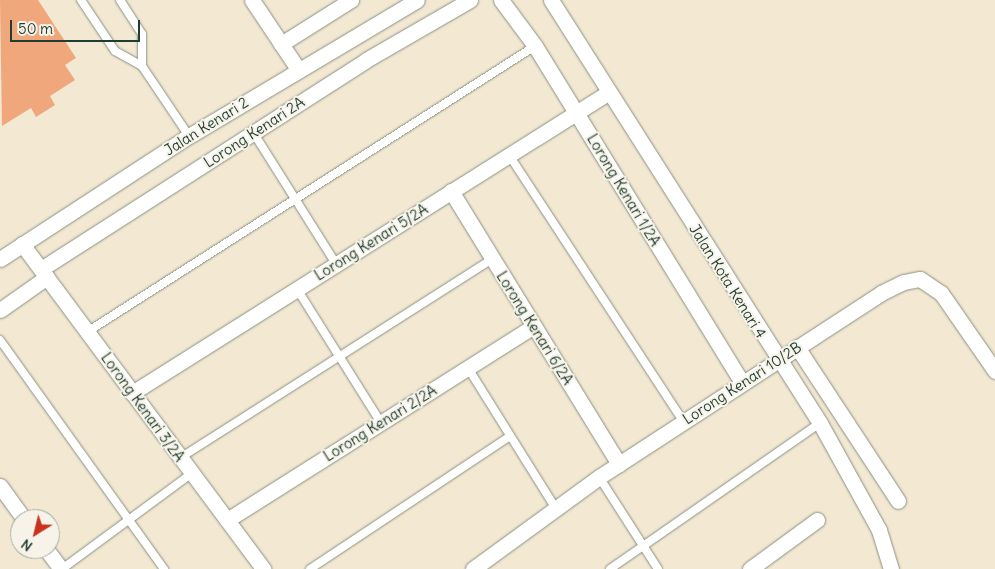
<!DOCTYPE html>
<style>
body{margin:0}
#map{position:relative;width:995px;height:569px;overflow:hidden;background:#f3e8d2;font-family:Delius,sans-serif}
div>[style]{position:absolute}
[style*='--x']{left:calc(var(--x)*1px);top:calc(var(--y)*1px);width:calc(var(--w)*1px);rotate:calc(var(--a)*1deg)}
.building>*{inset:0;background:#f0a77c}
.roads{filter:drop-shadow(0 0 1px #899283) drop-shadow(0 0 1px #899283)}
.lane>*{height:8px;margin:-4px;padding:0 4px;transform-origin:4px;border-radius:4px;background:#fff}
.street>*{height:15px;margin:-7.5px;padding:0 7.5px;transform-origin:7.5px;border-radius:7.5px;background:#fff}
span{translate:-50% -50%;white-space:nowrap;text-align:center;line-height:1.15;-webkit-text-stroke:4px #f7f3e8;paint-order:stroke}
.street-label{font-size:15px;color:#1f3d34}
.north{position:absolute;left:10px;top:509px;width:50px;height:50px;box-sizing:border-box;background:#f7f3e8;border:1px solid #a1aaa0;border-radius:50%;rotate:216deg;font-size:14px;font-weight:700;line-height:20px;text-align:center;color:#1f3d34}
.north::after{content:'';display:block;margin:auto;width:18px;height:22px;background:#c8321e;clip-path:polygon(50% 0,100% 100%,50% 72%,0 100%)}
.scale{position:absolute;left:10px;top:20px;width:130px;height:22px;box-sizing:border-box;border:2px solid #1f3d34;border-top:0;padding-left:6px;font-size:15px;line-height:18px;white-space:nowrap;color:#1f3d34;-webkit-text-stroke:4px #f7f3e8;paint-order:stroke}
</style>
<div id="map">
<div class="building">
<div style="clip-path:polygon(0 0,38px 0,76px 58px,65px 65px,75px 80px,50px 96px,55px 105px,36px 117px,31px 108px,2px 126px)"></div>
</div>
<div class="roads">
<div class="lane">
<div style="--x:81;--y:0;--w:61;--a:56.3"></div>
<div style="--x:115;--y:51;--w:31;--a:29"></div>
<div style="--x:142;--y:66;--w:84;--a:56.1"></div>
<div style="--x:120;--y:0;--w:40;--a:57.1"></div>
<div style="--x:142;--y:34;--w:32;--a:90"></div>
<div style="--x:253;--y:132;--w:156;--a:57.8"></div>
<div style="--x:509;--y:155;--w:319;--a:56.8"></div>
<div style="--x:297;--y:289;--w:158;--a:57.9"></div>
<div style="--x:87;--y:332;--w:532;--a:-32.55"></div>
<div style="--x:0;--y:340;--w:282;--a:54.4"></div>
<div style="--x:468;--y:368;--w:166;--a:58"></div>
<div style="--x:180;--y:458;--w:370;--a:-32.5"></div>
<div style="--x:599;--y:477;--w:109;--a:57.3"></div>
<div style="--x:62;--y:569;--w:162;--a:-36.4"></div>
<div style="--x:310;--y:569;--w:240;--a:-33.6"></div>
<div style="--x:610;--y:569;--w:256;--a:-34.8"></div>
</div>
<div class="street">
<div style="--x:252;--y:0;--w:83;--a:56.3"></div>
<div style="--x:501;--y:0;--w:57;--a:53.5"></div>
<div style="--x:535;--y:46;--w:395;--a:58.4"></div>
<div style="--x:551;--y:0;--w:501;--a:57.55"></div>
<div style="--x:820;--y:423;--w:122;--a:61.1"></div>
<div style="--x:879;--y:530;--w:41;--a:72.9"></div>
<div style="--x:281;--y:44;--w:83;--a:-32.2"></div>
<div style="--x:451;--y:191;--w:321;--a:58.4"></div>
<div style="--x:22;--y:244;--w:405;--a:53.4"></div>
<div style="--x:0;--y:259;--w:225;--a:-33.1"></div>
<div style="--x:189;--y:136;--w:265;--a:-30.8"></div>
<div style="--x:41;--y:269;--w:386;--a:-32.7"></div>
<div style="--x:366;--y:60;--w:120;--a:-30"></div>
<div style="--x:0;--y:310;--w:57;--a:-35.1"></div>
<div style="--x:797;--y:347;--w:184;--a:56.7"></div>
<div style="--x:132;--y:393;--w:564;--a:-32.25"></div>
<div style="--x:0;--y:486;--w:41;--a:54"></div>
<div style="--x:227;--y:520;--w:363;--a:-32.3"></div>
<div style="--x:46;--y:549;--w:25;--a:53"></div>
<div style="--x:473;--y:569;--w:156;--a:-36.1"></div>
<div style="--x:599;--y:477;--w:337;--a:-33.1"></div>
<div style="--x:881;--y:293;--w:25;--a:-26"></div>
<div style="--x:904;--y:282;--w:16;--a:-11"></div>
<div style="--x:920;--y:279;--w:25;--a:34"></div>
<div style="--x:941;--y:293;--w:95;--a:55.3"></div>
<div style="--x:750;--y:569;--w:83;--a:-36.2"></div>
</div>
</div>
<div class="street-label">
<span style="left:206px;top:126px;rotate:-32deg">Jalan Kenari 2</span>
<span style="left:254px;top:132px;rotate:-33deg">Lorong Kenari 2A</span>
<span style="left:624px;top:190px;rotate:59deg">Lorong Kenari 1/2A</span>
<span style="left:371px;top:242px;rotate:-32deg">Lorong Kenari 5/2A</span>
<span style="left:728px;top:281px;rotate:58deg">Jalan Kota Kenari 4</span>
<span style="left:535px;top:328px;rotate:58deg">Lorong Kenari 6/2A</span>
<span style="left:742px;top:383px;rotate:-33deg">Lorong Kenari 10/2B</span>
<span style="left:143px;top:407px;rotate:54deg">Lorong Kenari 3/2A</span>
<span style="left:380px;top:423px;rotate:-32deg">Lorong Kenari 2/2A</span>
</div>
<div class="north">N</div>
<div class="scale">50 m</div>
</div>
